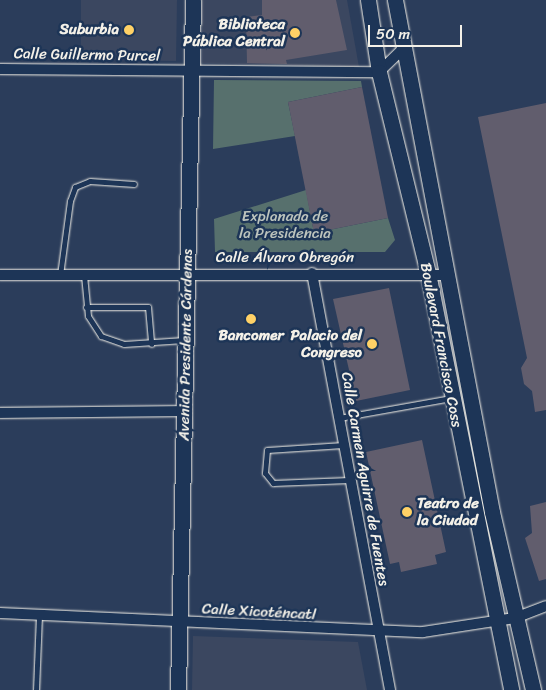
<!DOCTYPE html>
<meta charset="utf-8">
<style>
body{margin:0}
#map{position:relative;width:546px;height:690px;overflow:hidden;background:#2b3d5b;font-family:Sriracha,sans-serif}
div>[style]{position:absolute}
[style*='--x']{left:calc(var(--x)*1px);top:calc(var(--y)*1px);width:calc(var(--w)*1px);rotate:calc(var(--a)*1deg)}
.built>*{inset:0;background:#3b4760}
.green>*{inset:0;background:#57706d}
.building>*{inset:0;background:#615d6d}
.roads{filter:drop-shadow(0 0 1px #f4f1e8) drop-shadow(0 0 1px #f4f1e8)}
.lane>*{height:5px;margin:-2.5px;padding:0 2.5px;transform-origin:2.5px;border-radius:2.5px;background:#1d3557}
.street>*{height:10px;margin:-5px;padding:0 5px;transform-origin:5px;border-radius:5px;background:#1d3557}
.primary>*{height:15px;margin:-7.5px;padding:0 7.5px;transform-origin:7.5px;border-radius:7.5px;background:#1d3557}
.dots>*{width:14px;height:14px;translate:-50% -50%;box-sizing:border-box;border:2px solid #1d3557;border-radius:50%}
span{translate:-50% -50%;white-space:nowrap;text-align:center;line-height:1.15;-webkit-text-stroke:5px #1d3557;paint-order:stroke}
.poi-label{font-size:15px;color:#f4f1e8;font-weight:700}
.right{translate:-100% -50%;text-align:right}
.left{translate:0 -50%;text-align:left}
.street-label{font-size:15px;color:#f4f1e8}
.park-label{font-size:15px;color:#bdc4bd}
.scale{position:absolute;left:368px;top:25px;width:94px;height:22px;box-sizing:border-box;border:2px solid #f4f1e8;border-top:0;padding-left:6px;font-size:15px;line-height:18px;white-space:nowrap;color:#f4f1e8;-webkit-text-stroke:4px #1d3557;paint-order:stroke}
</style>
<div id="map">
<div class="built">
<div style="clip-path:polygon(81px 0,177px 0,176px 61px,81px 60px)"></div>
<div style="clip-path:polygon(202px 0,347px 0,359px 67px,202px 63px)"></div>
<div style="clip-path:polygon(193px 636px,358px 642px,367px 690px,192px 690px)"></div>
</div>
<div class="green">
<div style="clip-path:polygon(214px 80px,361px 81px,362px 87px,288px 102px,295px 136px,213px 149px)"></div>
<div style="clip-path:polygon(306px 190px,314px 233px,388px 218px,395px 240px,385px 252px,215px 252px,214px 219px)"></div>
</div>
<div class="building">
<div style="clip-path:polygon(262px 0,336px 0,347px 50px,286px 60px,287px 64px,247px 63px,246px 17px,262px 15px)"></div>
<div style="clip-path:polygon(362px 87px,388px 218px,314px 233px,288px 102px)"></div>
<div style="clip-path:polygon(546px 103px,546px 410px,535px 412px,532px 391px,524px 384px,521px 368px,527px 358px,478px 117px)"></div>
<div style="clip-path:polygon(389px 288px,410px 390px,356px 401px,333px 299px)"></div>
<div style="clip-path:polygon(422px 440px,446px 552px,435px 555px,437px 564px,401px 572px,399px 562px,390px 564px,366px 452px)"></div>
<div style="clip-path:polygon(546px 502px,546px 579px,539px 581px,525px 538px,532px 533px,530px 506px)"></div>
</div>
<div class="roads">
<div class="lane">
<div style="--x:60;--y:275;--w:75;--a:-82.3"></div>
<div style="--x:70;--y:201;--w:15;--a:-70"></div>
<div style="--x:75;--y:187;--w:16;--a:-22"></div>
<div style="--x:90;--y:181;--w:44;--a:3.9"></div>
<div style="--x:84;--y:275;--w:41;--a:84.4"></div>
<div style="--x:88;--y:316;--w:24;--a:57"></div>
<div style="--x:101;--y:336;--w:24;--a:19"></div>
<div style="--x:124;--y:344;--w:60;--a:-3.8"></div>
<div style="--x:86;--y:307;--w:62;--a:0"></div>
<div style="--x:148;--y:307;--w:37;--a:85"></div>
<div style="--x:339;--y:418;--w:114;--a:-10.1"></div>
<div style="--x:343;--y:445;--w:76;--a:176.2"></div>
<div style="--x:267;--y:450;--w:23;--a:95"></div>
<div style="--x:265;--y:473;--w:13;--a:51"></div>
<div style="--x:273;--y:483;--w:76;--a:-2.3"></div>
<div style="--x:36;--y:690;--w:74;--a:-87.7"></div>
</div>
<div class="street">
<div style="--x:0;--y:69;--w:379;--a:0.5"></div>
<div style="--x:379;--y:72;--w:35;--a:-44"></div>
<div style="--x:312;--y:273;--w:424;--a:79.4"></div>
<div style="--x:0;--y:275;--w:449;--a:0"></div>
<div style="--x:0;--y:413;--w:184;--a:-0.6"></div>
<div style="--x:0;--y:613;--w:423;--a:2.6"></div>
<div style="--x:423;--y:632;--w:93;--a:-8.7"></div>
<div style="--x:515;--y:618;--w:33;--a:-21"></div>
</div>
<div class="primary">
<div style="--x:368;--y:0;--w:73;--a:81.3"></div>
<div style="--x:379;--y:72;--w:207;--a:76.3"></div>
<div style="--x:428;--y:273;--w:425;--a:78.7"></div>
<div style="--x:395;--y:0;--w:521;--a:79.27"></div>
<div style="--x:492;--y:512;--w:183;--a:77"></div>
<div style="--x:178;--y:690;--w:690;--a:-88.75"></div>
</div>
</div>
<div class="dots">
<div style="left:129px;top:30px;background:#ffd166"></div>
<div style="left:295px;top:33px;background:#ffd166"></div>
<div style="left:251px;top:319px;background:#ffd166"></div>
<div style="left:372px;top:344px;background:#ffd166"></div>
<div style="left:407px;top:512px;background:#ffd166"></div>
</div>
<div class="poi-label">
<span class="right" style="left:285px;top:33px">Biblioteca<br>Pública Central</span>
<span class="right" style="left:119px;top:30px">Suburbia</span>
<span class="right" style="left:362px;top:344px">Palacio del<br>Congreso</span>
<span style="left:251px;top:336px">Bancomer</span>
<span class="left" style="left:417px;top:512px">Teatro de<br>la Ciudad</span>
</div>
<div class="street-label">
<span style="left:87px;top:55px;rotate:1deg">Calle Guillermo Purcel</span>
<span style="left:285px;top:258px">Calle Álvaro Obregón</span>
<span style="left:186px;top:345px;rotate:-89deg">Avenida Presidente Cárdenas</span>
<span style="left:441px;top:345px;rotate:79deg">Boulevard Francisco Coss</span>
<span style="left:365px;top:479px;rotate:80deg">Calle Carmen Aguirre de Fuentes</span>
<span style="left:259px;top:612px;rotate:3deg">Calle Xicoténcatl</span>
</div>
<div class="park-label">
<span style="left:285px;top:225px">Explanada de<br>la Presidencia</span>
</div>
<div class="scale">50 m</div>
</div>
